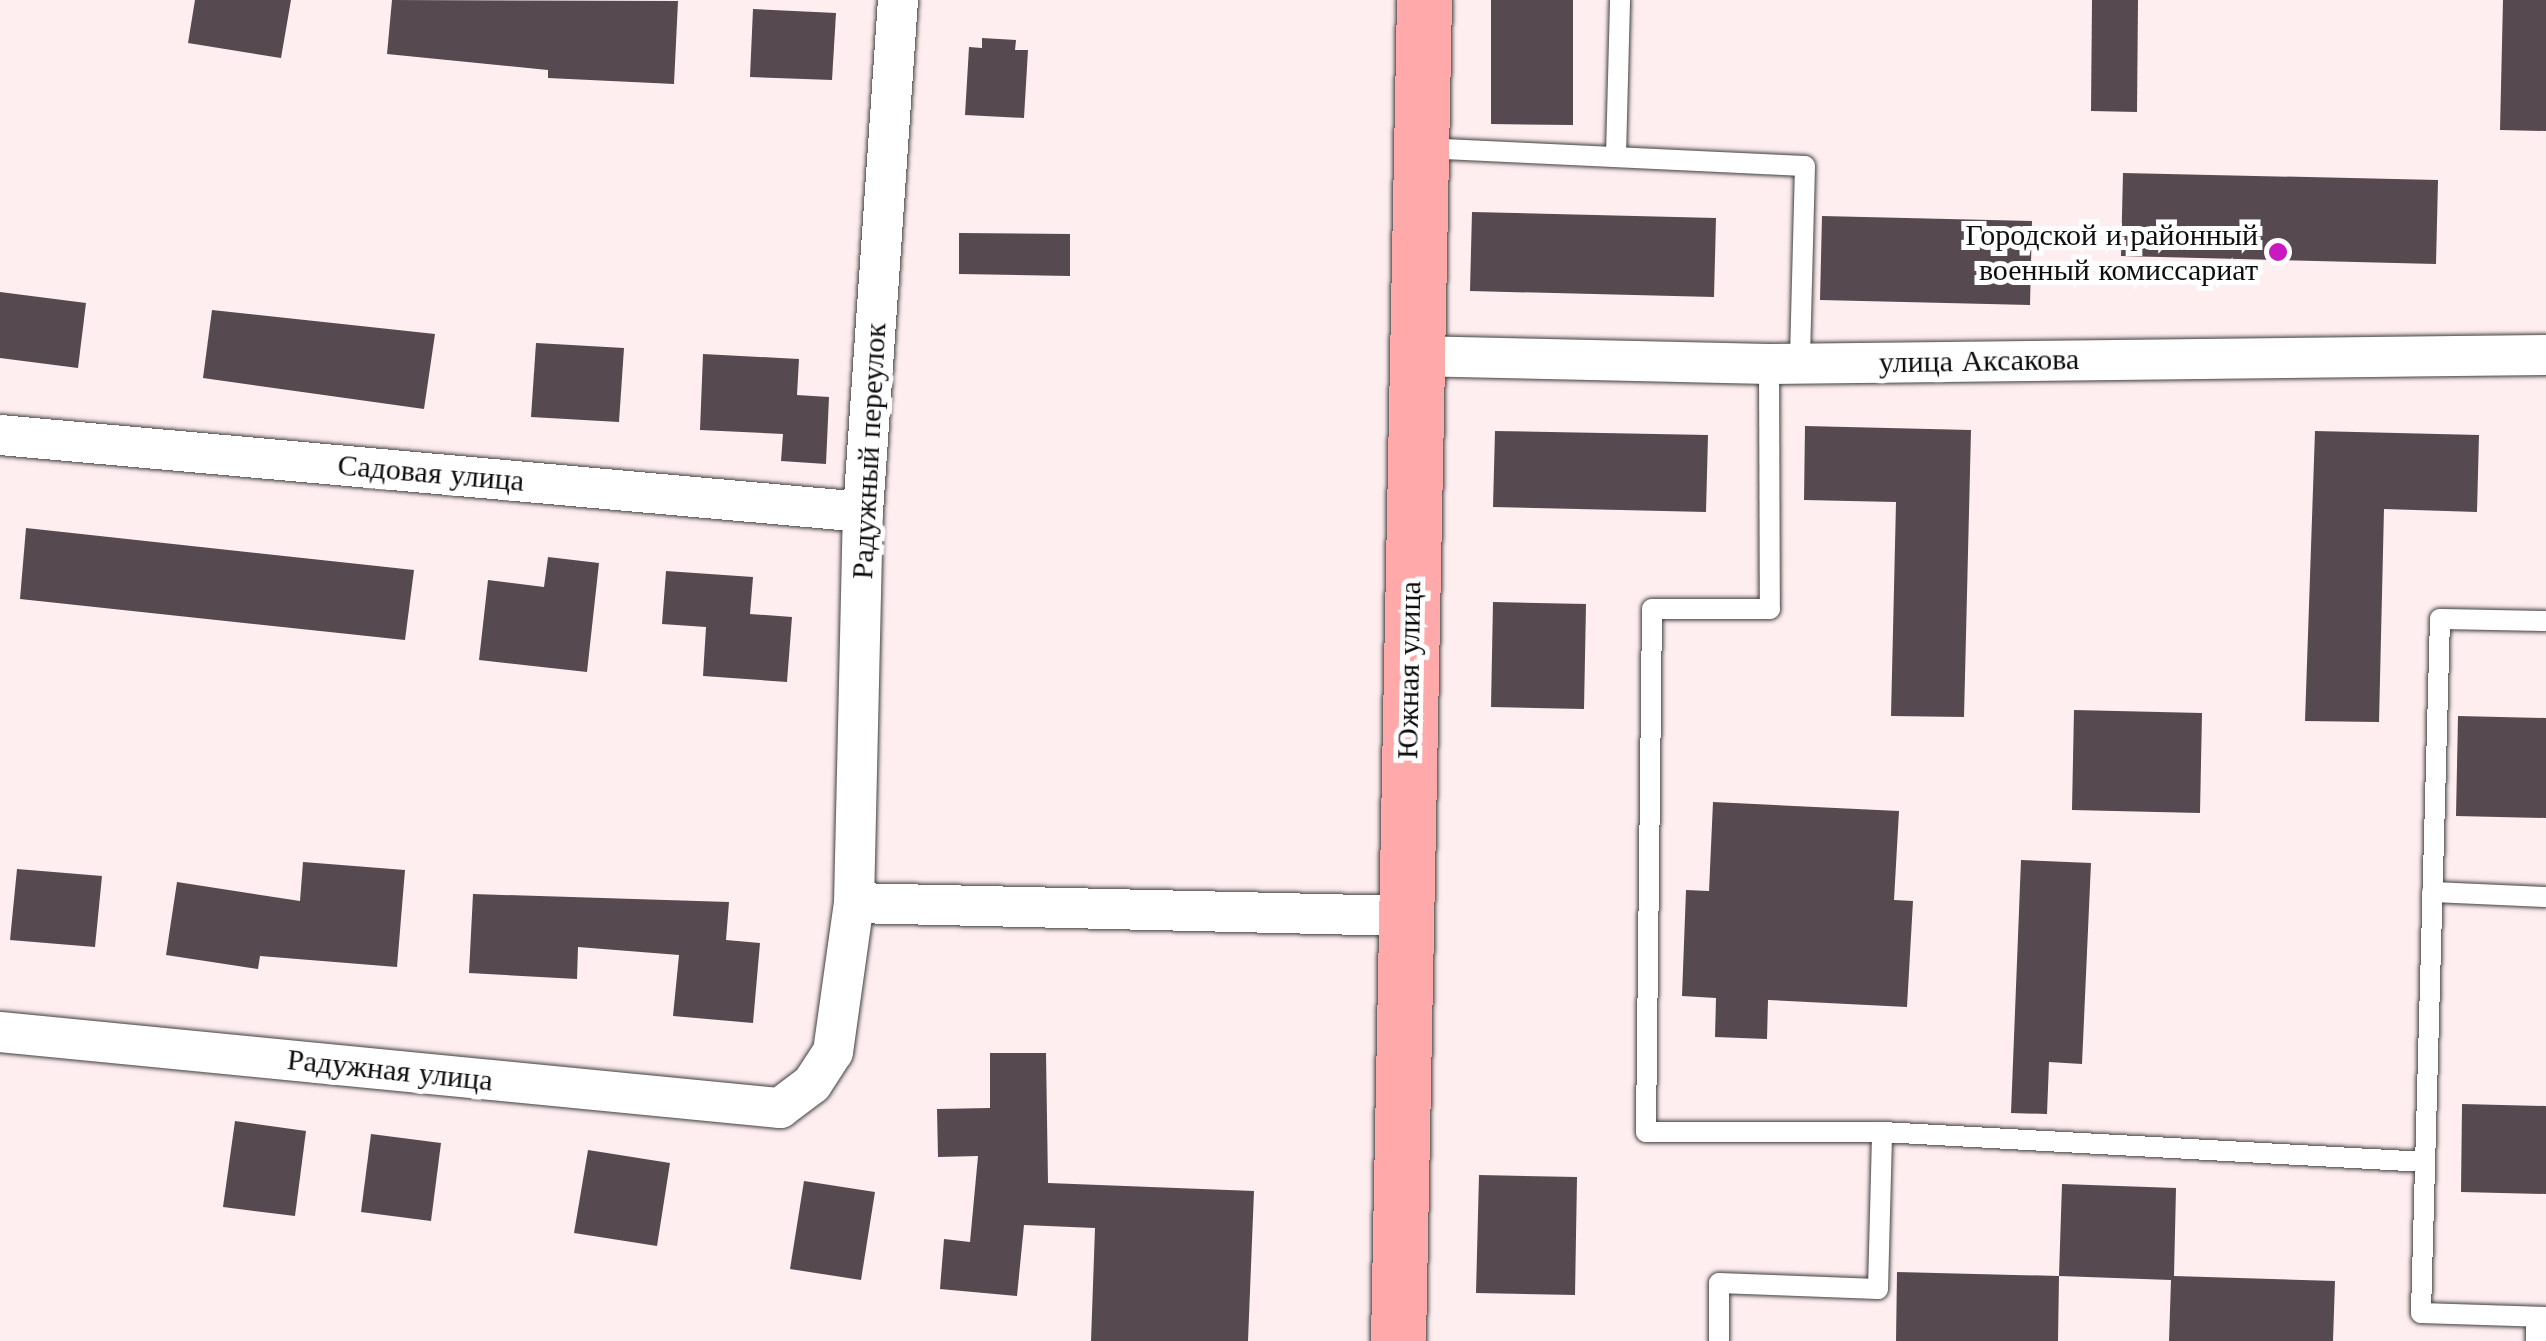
<!DOCTYPE html>
<meta charset="utf-8">
<style>
body{margin:0}
#map{position:relative;width:2546px;height:1341px;overflow:hidden;background:#ffeeef;font-family:"Libre Baskerville",serif}
div>[style]{position:absolute}
[style*='--x']{left:calc(var(--x)*1px);top:calc(var(--y)*1px);width:calc(var(--w)*1px);rotate:calc(var(--a)*1deg)}
.building>*{inset:0;background:#574950}
.roads{filter:drop-shadow(0 0 2px #404040) drop-shadow(0 0 2px #404040)}
.lane>*{height:20px;margin:-10px;padding:0 10px;transform-origin:10px;border-radius:10px;background:#fff}
.street>*{height:40px;margin:-20px;padding:0 20px;transform-origin:20px;border-radius:20px;background:#fff}
.secondary>*{height:55px;margin:-27.5px;padding:0 27.5px;transform-origin:27.5px;border-radius:27.5px;background:#ffa9aa}
.dots>*{width:28px;height:28px;translate:-50% -50%;box-sizing:border-box;border:5px solid #fff;border-radius:50%}
span{translate:-50% -50%;white-space:nowrap;text-align:center;line-height:1.15;-webkit-text-stroke:10px #fff;paint-order:stroke}
.poi-label{font-size:30px;color:#0d0d0d}
.right{translate:-100% -50%;text-align:right}
.street-label{font-size:30px;color:#0d0d0d}
</style>
<div id="map">
<div class="building">
<div style="clip-path:polygon(195px 0,291px 0,281px 58px,188px 43px)"></div>
<div style="clip-path:polygon(392px 0,678px 1px,674px 84px,548px 78px,548px 70px,387px 54px)"></div>
<div style="clip-path:polygon(1491px 0,1573px 0,1573px 125px,1491px 124px)"></div>
<div style="clip-path:polygon(2092px 0,2138px 0,2137px 112px,2091px 111px)"></div>
<div style="clip-path:polygon(2503px 0,2546px 0,2546px 131px,2500px 130px)"></div>
<div style="clip-path:polygon(753px 9px,836px 13px,832px 80px,750px 77px)"></div>
<div style="clip-path:polygon(982px 38px,1016px 40px,1015px 50px,1028px 50px,1024px 118px,965px 115px,969px 47px,982px 48px)"></div>
<div style="clip-path:polygon(2123px 173px,2438px 180px,2436px 264px,2121px 256px)"></div>
<div style="clip-path:polygon(1472px 212px,1716px 218px,1714px 297px,1470px 291px)"></div>
<div style="clip-path:polygon(1822px 216px,2032px 221px,2030px 305px,1820px 300px)"></div>
<div style="clip-path:polygon(959px 233px,1070px 234px,1070px 276px,959px 274px)"></div>
<div style="clip-path:polygon(0 292px,86px 303px,78px 368px,0 358px)"></div>
<div style="clip-path:polygon(212px 310px,435px 334px,424px 409px,203px 378px)"></div>
<div style="clip-path:polygon(536px 343px,624px 348px,619px 422px,531px 417px)"></div>
<div style="clip-path:polygon(703px 354px,799px 359px,797px 395px,829px 397px,826px 464px,781px 461px,783px 434px,700px 430px)"></div>
<div style="clip-path:polygon(1805px 426px,1971px 430px,1964px 717px,1891px 716px,1896px 502px,1804px 500px)"></div>
<div style="clip-path:polygon(1495px 431px,1708px 435px,1706px 512px,1493px 507px)"></div>
<div style="clip-path:polygon(2315px 431px,2479px 435px,2477px 512px,2384px 509px,2379px 722px,2305px 721px)"></div>
<div style="clip-path:polygon(26px 528px,414px 570px,405px 640px,20px 599px)"></div>
<div style="clip-path:polygon(548px 557px,599px 563px,587px 672px,479px 660px,488px 580px,544px 587px)"></div>
<div style="clip-path:polygon(666px 571px,753px 577px,750px 614px,792px 617px,787px 682px,703px 676px,706px 627px,662px 624px)"></div>
<div style="clip-path:polygon(1493px 602px,1586px 604px,1584px 709px,1491px 707px)"></div>
<div style="clip-path:polygon(2074px 710px,2202px 713px,2200px 813px,2072px 810px)"></div>
<div style="clip-path:polygon(2458px 716px,2546px 718px,2546px 818px,2456px 816px)"></div>
<div style="clip-path:polygon(1713px 802px,1899px 811px,1894px 900px,1913px 901px,1907px 1007px,1768px 1000px,1767px 1039px,1715px 1037px,1716px 998px,1682px 996px,1686px 890px,1709px 891px)"></div>
<div style="clip-path:polygon(2021px 860px,2091px 863px,2082px 1064px,2049px 1062px,2047px 1114px,2011px 1113px)"></div>
<div style="clip-path:polygon(303px 862px,405px 870px,397px 967px,260px 956px,258px 969px,166px 955px,177px 882px,300px 901px)"></div>
<div style="clip-path:polygon(17px 869px,102px 876px,95px 947px,10px 940px)"></div>
<div style="clip-path:polygon(473px 894px,729px 902px,726px 940px,760px 943px,753px 1023px,673px 1016px,679px 955px,578px 947px,577px 979px,469px 973px)"></div>
<div style="clip-path:polygon(990px 1053px,1046px 1053px,1048px 1183px,1254px 1191px,1248px 1341px,1091px 1341px,1095px 1228px,1024px 1225px,1017px 1296px,940px 1289px,944px 1239px,970px 1242px,978px 1156px,938px 1157px,937px 1109px,990px 1108px)"></div>
<div style="clip-path:polygon(2462px 1104px,2546px 1106px,2546px 1194px,2461px 1192px)"></div>
<div style="clip-path:polygon(235px 1121px,306px 1131px,295px 1216px,223px 1207px)"></div>
<div style="clip-path:polygon(371px 1134px,441px 1143px,431px 1221px,361px 1212px)"></div>
<div style="clip-path:polygon(588px 1150px,670px 1163px,657px 1246px,574px 1233px)"></div>
<div style="clip-path:polygon(1479px 1175px,1577px 1177px,1575px 1295px,1476px 1293px)"></div>
<div style="clip-path:polygon(804px 1181px,875px 1192px,861px 1280px,790px 1269px)"></div>
<div style="clip-path:polygon(2062px 1184px,2176px 1188px,2174px 1276px,2335px 1281px,2333px 1341px,2169px 1341px,2171px 1280px,2059px 1276px)"></div>
<div style="clip-path:polygon(1897px 1272px,2059px 1276px,2058px 1341px,1896px 1341px)"></div>
</div>
<div class="roads">
<div class="lane">
<div style="--x:1422;--y:148;--w:383;--a:2.7"></div>
<div style="--x:1805;--y:166;--w:197;--a:91.5"></div>
<div style="--x:1616;--y:155;--w:155;--a:-88.5"></div>
<div style="--x:1769;--y:364;--w:245;--a:89.8"></div>
<div style="--x:1770;--y:609;--w:118;--a:180"></div>
<div style="--x:1652;--y:609;--w:523;--a:90.66"></div>
<div style="--x:1646;--y:1132;--w:236;--a:0"></div>
<div style="--x:2546;--y:621;--w:106;--a:-178.9"></div>
<div style="--x:2440;--y:619;--w:694;--a:91.57"></div>
<div style="--x:2421;--y:1313;--w:125;--a:1.8"></div>
<div style="--x:2432;--y:892;--w:114;--a:2.5"></div>
<div style="--x:1719;--y:1341;--w:58;--a:-90"></div>
<div style="--x:1719;--y:1283;--w:159;--a:2.2"></div>
<div style="--x:1878;--y:1289;--w:157;--a:-88.5"></div>
<div style="--x:1882;--y:1132;--w:544;--a:3.16"></div>
<div style="--x:2536;--y:1341;--w:24;--a:-90"></div>
</div>
<div class="street">
<div style="--x:1413;--y:356;--w:356;--a:1.3"></div>
<div style="--x:1769;--y:364;--w:777;--a:-0.66"></div>
<div style="--x:0;--y:435;--w:866;--a:5.1"></div>
<div style="--x:854;--y:903;--w:553;--a:1.35"></div>
<div style="--x:0;--y:1032;--w:784;--a:5.57"></div>
<div style="--x:780;--y:1108;--w:40;--a:-37"></div>
<div style="--x:812;--y:1084;--w:38;--a:-57"></div>
<div style="--x:833;--y:1052;--w:150;--a:-82"></div>
<div style="--x:854;--y:903;--w:391;--a:-88.7"></div>
<div style="--x:863;--y:512;--w:513;--a:-86.09"></div>
</div>
<div class="secondary">
<div style="--x:1398;--y:1341;--w:1341;--a:-88.89"></div>
</div>
</div>
<div class="dots">
<div style="left:2278px;top:252px;background:#ca19c0"></div>
</div>
<div class="poi-label">
<span class="right" style="left:2258px;top:252px">Городской и районный<br>военный комиссариат</span>
</div>
<div class="street-label">
<span style="left:1979px;top:361px;rotate:-1deg">улица Аксакова</span>
<span style="left:869px;top:451px;rotate:-87deg">Радужный переулок</span>
<span style="left:431px;top:473px;rotate:5deg">Садовая улица</span>
<span style="left:1409px;top:670px;rotate:-89deg">Южная улица</span>
<span style="left:390px;top:1070px;rotate:6deg">Радужная улица</span>
</div>
</div>
